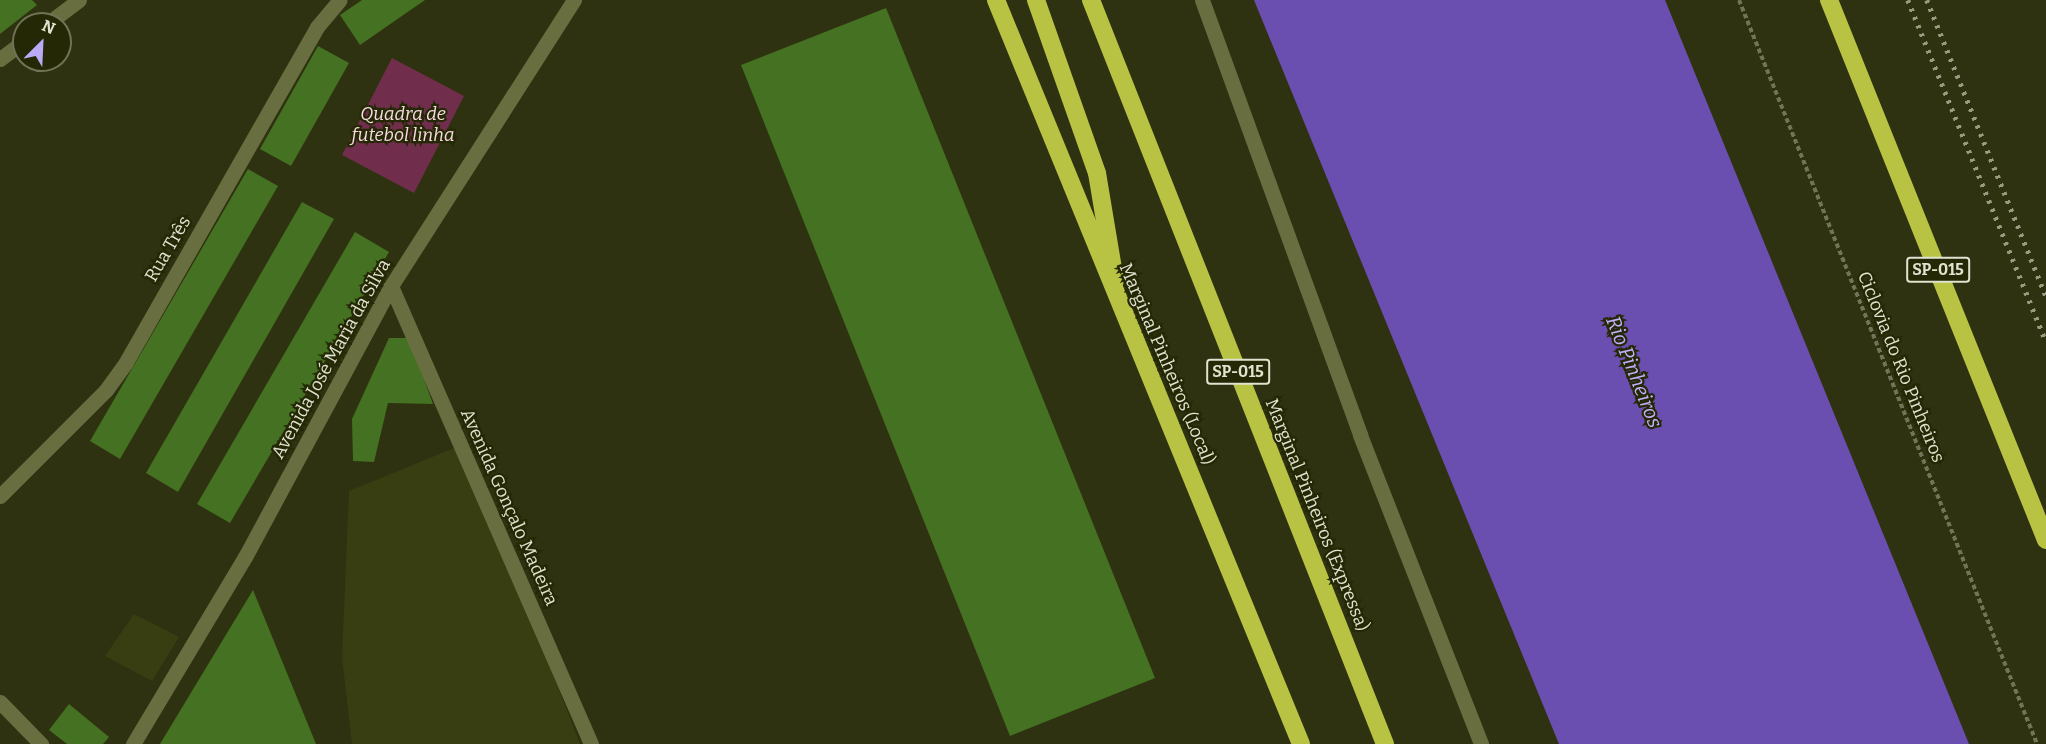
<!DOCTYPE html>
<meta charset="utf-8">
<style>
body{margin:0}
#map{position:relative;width:2046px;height:744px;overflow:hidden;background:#2f3210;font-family:Bitter,serif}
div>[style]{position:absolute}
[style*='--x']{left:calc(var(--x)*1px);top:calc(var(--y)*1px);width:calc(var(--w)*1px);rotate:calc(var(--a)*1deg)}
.built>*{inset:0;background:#393d12}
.green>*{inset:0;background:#702e4c}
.water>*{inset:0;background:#6b4fb0}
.building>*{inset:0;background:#447122}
.path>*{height:4px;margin-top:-2px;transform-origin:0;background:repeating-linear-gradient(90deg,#717457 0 4.5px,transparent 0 7.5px)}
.minor>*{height:15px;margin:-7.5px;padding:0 7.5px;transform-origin:7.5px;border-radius:7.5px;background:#696e40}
.highway>*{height:18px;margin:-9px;padding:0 9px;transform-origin:9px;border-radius:9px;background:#b8c344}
.rail>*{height:4.5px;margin-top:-2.25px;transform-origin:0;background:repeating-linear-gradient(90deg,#989b81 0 3px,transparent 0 9px)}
span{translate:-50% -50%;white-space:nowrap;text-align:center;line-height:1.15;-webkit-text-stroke:4.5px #252805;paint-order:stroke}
.shield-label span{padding:2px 4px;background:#252805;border:2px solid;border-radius:4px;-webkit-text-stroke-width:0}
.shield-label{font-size:16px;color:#e0e3cf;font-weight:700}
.park-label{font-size:18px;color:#f9dbe5;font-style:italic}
.street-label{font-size:18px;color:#e0e3cf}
.water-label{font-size:20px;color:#c2b1fd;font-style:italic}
.north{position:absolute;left:12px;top:12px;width:60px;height:60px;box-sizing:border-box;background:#252805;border:2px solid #707356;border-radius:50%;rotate:24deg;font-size:16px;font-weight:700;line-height:24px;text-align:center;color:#e0e3cf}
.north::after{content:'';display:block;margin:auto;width:21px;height:27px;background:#bbaaf6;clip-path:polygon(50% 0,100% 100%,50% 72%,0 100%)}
</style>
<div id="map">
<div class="built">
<div style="clip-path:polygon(464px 444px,580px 744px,352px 744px,342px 658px,349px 491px)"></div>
<div style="clip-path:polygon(134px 614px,179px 637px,152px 681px,105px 656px)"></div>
</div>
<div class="green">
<div style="clip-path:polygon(392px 58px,464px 96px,414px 193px,342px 155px)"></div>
</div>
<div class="water">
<div style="clip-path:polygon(1254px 0,1665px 0,1969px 744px,1559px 744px)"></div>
</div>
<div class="building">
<div style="clip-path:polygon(0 0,32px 0,37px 5px,0 34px)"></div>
<div style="clip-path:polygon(362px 0,425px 0,360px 45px,340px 15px)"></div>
<div style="clip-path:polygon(886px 8px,1155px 678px,1010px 736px,741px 65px)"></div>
<div style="clip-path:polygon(318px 46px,349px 63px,291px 166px,260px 149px)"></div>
<div style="clip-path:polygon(248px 169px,278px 186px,120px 459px,90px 441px)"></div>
<div style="clip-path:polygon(302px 202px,334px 219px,178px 492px,146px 473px)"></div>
<div style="clip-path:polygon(355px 232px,389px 252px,230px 523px,197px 504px)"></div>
<div style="clip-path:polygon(389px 338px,409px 338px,433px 404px,388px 403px,374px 462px,353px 461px,352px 419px)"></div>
<div style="clip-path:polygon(253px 590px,316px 744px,160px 744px)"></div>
<div style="clip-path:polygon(69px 704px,109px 737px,103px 744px,67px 744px,49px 730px)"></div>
</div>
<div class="path">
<div style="--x:1739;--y:0;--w:801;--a:68.17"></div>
</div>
<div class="minor">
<div style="--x:1202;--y:0;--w:463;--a:70"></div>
<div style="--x:1360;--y:435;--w:332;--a:68.6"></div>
<div style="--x:47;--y:24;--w:40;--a:-37"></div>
<div style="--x:0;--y:59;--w:30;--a:-37"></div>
<div style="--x:391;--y:286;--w:500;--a:66.4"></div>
<div style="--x:0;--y:496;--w:150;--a:-45"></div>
<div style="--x:106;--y:390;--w:34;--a:-54"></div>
<div style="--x:126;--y:362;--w:386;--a:-60.3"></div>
<div style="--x:317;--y:27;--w:35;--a:-50"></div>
<div style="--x:0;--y:702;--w:59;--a:45.7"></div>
<div style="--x:133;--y:744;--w:218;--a:-59.1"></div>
<div style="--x:245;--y:557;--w:308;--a:-61.7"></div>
<div style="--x:391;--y:286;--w:340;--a:-57.4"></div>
</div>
<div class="highway">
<div style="--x:996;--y:0;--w:804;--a:67.71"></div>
<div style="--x:1036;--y:0;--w:183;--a:70.6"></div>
<div style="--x:1097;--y:173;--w:109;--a:80.5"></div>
<div style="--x:1091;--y:0;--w:800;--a:68.44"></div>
<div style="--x:1829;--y:0;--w:582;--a:68.11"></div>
</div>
<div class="rail">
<div style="--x:1908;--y:0;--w:368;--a:68"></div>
<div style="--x:1927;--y:0;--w:319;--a:68.1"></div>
</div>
<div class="shield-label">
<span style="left:1938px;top:270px">SP-015</span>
<span style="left:1238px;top:372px">SP-015</span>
</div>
<div class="park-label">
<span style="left:403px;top:125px">Quadra de<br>futebol linha</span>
</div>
<div class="street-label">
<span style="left:168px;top:249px;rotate:-60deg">Rua Três</span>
<span style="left:331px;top:359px;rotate:-61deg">Avenida José Maria da Silva</span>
<span style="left:1167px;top:364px;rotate:67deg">Marginal Pinheiros (Local)</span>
<span style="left:1901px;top:367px;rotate:68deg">Ciclovia do Rio Pinheiros</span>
<span style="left:509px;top:507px;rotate:66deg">Avenida Gonçalo Madeira</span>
<span style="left:1317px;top:515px;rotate:68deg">Marginal Pinheiros (Expressa)</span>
</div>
<div class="water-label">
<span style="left:1634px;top:372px;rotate:68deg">Rio Pinheiros</span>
</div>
<div class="north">N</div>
</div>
